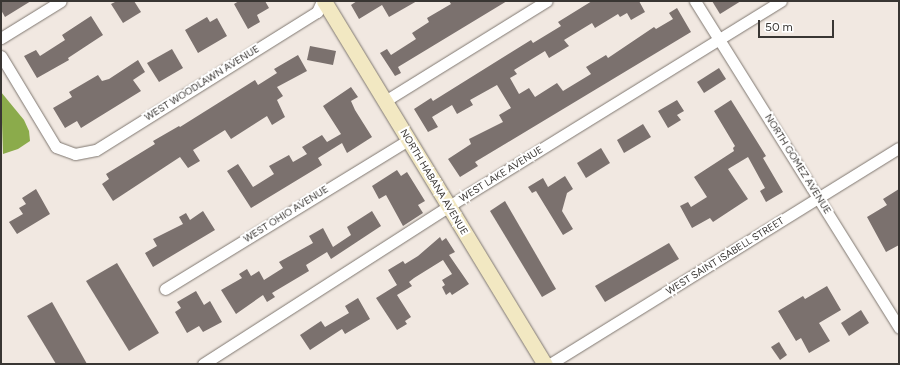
<!DOCTYPE html>
<style>
body{margin:0}
#map{position:relative;width:900px;height:365px;overflow:hidden;background:#f1e8e1;font-family:Figtree,sans-serif}
div>[style]{position:absolute}
[style*='--x']{left:calc(var(--x)*1px);top:calc(var(--y)*1px);width:calc(var(--w)*1px);rotate:calc(var(--a)*1deg)}
.water>*{inset:0;background:#8bab4b}
.building>*{inset:0;background:#7b716e}
.roads{filter:drop-shadow(0 0 1px #7f7770) drop-shadow(0 0 1px #7f7770)}
.street>*{height:11px;margin:-5.5px;padding:0 5.5px;transform-origin:5.5px;border-radius:5.5px;background:#fff}
.secondary>*{height:15px;margin:-7.5px;padding:0 7.5px;transform-origin:7.5px;border-radius:7.5px;background:#f2e8c2}
span{translate:-50% -50%;white-space:nowrap;text-align:center;line-height:1.15;-webkit-text-stroke:4px #fff;paint-order:stroke}
.street-label{font-size:10px;color:#393633}
.frame{position:absolute;inset:0;border:2px solid #393633;pointer-events:none}
.scale{position:absolute;left:758px;top:20px;width:76px;height:18px;box-sizing:border-box;border:2px solid #393633;border-top:0;padding-left:5px;font-size:12px;line-height:14px;white-space:nowrap;color:#393633;-webkit-text-stroke:3px #fff;paint-order:stroke}
</style>
<div id="map">
<div class="water">
<div style="clip-path:polygon(1px 92px,24px 120px,29px 131px,30px 141px,18px 149px,3px 154px)"></div>
</div>
<div class="building">
<div style="clip-path:polygon(1px 1px,31px 1px,5px 17px,1px 10px)"></div>
<div style="clip-path:polygon(117px 1px,134px 1px,141px 12px,123px 23px,111px 4px)"></div>
<div style="clip-path:polygon(239px 1px,265px 1px,269px 8px,257px 15px,260px 22px,248px 29px,234px 4px)"></div>
<div style="clip-path:polygon(357px 1px,417px 1px,389px 17px,382px 5px,359px 19px,351px 5px)"></div>
<div style="clip-path:polygon(449px 1px,507px 1px,398px 67px,401px 73px,395px 76px,380px 53px,387px 49px,391px 55px,416px 39px,412px 33px,429px 22px,427px 18px,451px 4px)"></div>
<div style="clip-path:polygon(592px 1px,639px 1px,645px 12px,631px 20px,627px 13px,620px 17px,618px 14px,595px 28px,592px 23px,564px 40px,569px 46px,549px 58px,545px 51px,514px 70px,517px 74px,510px 78px,519px 94px,529px 88px,535px 97px,557px 83px,563px 91px,591px 74px,586px 67px,606px 55px,608px 58px,654px 27px,656px 29px,673px 19px,669px 13px,677px 8px,691px 32px,475px 162px,478px 166px,460px 177px,448px 159px,471px 144px,469px 139px,503px 122px,499px 115px,511px 108px,497px 85px,470px 100px,473px 105px,457px 114px,452px 105px,432px 117px,438px 127px,428px 132px,414px 109px,431px 98px,433px 101px,531px 40px,533px 43px,561px 26px,558px 22px)"></div>
<div style="clip-path:polygon(712px 1px,741px 1px,720px 14px)"></div>
<div style="clip-path:polygon(91px 16px,103px 35px,68px 58px,69px 60px,37px 78px,24px 56px,36px 50px,40px 56px,65px 40px,62px 35px)"></div>
<div style="clip-path:polygon(207px 17px,210px 22px,217px 18px,227px 36px,198px 53px,185px 30px)"></div>
<div style="clip-path:polygon(310px 46px,336px 51px,333px 65px,307px 60px)"></div>
<div style="clip-path:polygon(172px 49px,183px 68px,159px 82px,147px 63px)"></div>
<div style="clip-path:polygon(298px 55px,307px 71px,277px 87px,283px 96px,277px 100px,285px 117px,272px 125px,267px 116px,231px 139px,225px 130px,193px 150px,200px 161px,188px 168px,180px 157px,113px 201px,102px 184px,109px 179px,106px 174px,155px 144px,153px 141px,179px 126px,180px 127px,255px 80px,258px 85px,277px 73px,274px 69px)"></div>
<div style="clip-path:polygon(138px 60px,145px 72px,133px 80px,141px 91px,81px 128px,77px 121px,65px 128px,53px 108px,72px 97px,69px 92px,98px 75px,102px 81px,109px 79px)"></div>
<div style="clip-path:polygon(719px 68px,726px 79px,704px 93px,697px 82px)"></div>
<div style="clip-path:polygon(351px 87px,358px 97px,351px 101px,355px 110px,372px 137px,347px 153px,342px 143px,318px 158px,322px 165px,251px 208px,227px 171px,238px 164px,253px 187px,274px 174px,269px 166px,289px 155px,293px 162px,307px 154px,302px 147px,322px 135px,327px 142px,341px 134px,323px 106px)"></div>
<div style="clip-path:polygon(677px 100px,684px 111px,677px 115px,681px 120px,668px 128px,658px 111px)"></div>
<div style="clip-path:polygon(731px 100px,766px 156px,763px 158px,783px 192px,766px 202px,760px 191px,765px 188px,748px 157px,728px 169px,748px 199px,713px 222px,710px 218px,692px 228px,680px 206px,688px 202px,691px 207px,707px 197px,694px 177px,734px 151px,733px 148px,735px 146px,714px 111px)"></div>
<div style="clip-path:polygon(643px 124px,651px 137px,624px 153px,617px 140px)"></div>
<div style="clip-path:polygon(601px 148px,610px 163px,586px 178px,577px 163px)"></div>
<div style="clip-path:polygon(397px 170px,401px 176px,407px 172px,425px 201px,418px 205px,423px 213px,403px 226px,386px 195px,379px 199px,372px 186px)"></div>
<div style="clip-path:polygon(565px 176px,573px 189px,567px 193px,562px 211px,573px 229px,563px 235px,536px 191px,532px 193px,528px 187px,543px 178px,548px 187px)"></div>
<div style="clip-path:polygon(36px 189px,50px 214px,17px 234px,9px 222px,23px 214px,19px 208px,26px 204px,22px 198px)"></div>
<div style="clip-path:polygon(899px 189px,899px 245px,886px 252px,867px 217px,887px 205px,883px 199px)"></div>
<div style="clip-path:polygon(505px 201px,556px 289px,542px 297px,490px 211px)"></div>
<div style="clip-path:polygon(203px 211px,215px 230px,153px 267px,145px 253px,157px 246px,153px 239px,183px 224px,179px 217px,186px 213px,190px 220px)"></div>
<div style="clip-path:polygon(372px 211px,381px 226px,331px 259px,327px 252px,306px 265px,309px 271px,272px 293px,275px 297px,267px 302px,263px 295px,236px 314px,221px 290px,242px 278px,239px 274px,247px 269px,251px 276px,259px 271px,264px 280px,283px 268px,279px 262px,313px 243px,309px 236px,323px 228px,333px 247px,351px 235px,347px 227px)"></div>
<div style="clip-path:polygon(440px 237px,442px 241px,446px 238px,455px 252px,449px 255px,469px 284px,452px 295px,450px 292px,446px 295px,442px 287px,445px 285px,442px 280px,452px 274px,443px 260px,414px 278px,409px 282px,412px 286px,397px 295px,411px 317px,405px 321px,407px 324px,397px 330px,376px 298px,397px 285px,388px 270px,403px 261px,405px 264px,418px 256px)"></div>
<div style="clip-path:polygon(669px 243px,679px 259px,605px 302px,595px 286px)"></div>
<div style="clip-path:polygon(117px 263px,159px 333px,129px 351px,86px 281px)"></div>
<div style="clip-path:polygon(827px 286px,841px 310px,819px 323px,830px 341px,809px 353px,801px 338px,796px 341px,778px 311px,803px 296px,805px 299px)"></div>
<div style="clip-path:polygon(196px 291px,204px 305px,210px 301px,222px 322px,203px 332px,199px 326px,187px 333px,175px 312px,181px 308px,177px 302px)"></div>
<div style="clip-path:polygon(358px 298px,370px 319px,345px 334px,342px 329px,310px 350px,300px 335px,321px 321px,325px 327px,349px 313px,345px 306px)"></div>
<div style="clip-path:polygon(52px 302px,87px 364px,56px 364px,27px 316px)"></div>
<div style="clip-path:polygon(861px 310px,869px 323px,849px 336px,841px 323px)"></div>
<div style="clip-path:polygon(779px 342px,787px 355px,780px 360px,771px 347px)"></div>
</div>
<div class="roads">
<div class="street">
<div style="--x:695;--y:1;--w:385;--a:58"></div>
<div style="--x:1;--y:38;--w:70;--a:-31.7"></div>
<div style="--x:1;--y:56;--w:106;--a:58.9"></div>
<div style="--x:56;--y:147;--w:20;--a:20"></div>
<div style="--x:75;--y:154;--w:21;--a:-11"></div>
<div style="--x:96;--y:150;--w:261;--a:-32"></div>
<div style="--x:317;--y:12;--w:12;--a:-66"></div>
<div style="--x:385;--y:101;--w:190;--a:-31.8"></div>
<div style="--x:165;--y:289;--w:285;--a:-31.5"></div>
<div style="--x:203;--y:364;--w:292;--a:-32.7"></div>
<div style="--x:449;--y:206;--w:390;--a:-31.7"></div>
<div style="--x:550;--y:364;--w:410;--a:-31.8"></div>
</div>
<div class="secondary">
<div style="--x:324;--y:1;--w:425;--a:58.7"></div>
</div>
</div>
<div class="street-label">
<span style="left:202px;top:83px;rotate:-32deg">WEST WOODLAWN AVENUE</span>
<span style="left:798px;top:164px;rotate:58deg">NORTH GOMEZ AVENUE</span>
<span style="left:501px;top:174px;rotate:-32deg">WEST LAKE AVENUE</span>
<span style="left:434px;top:182px;rotate:59deg">NORTH HABANA AVENUE</span>
<span style="left:286px;top:214px;rotate:-32deg">WEST OHIO AVENUE</span>
<span style="left:725px;top:256px;rotate:-32deg">WEST SAINT ISABELL STREET</span>
</div>
<div class="frame"></div>
<div class="scale">50 m</div>
</div>
